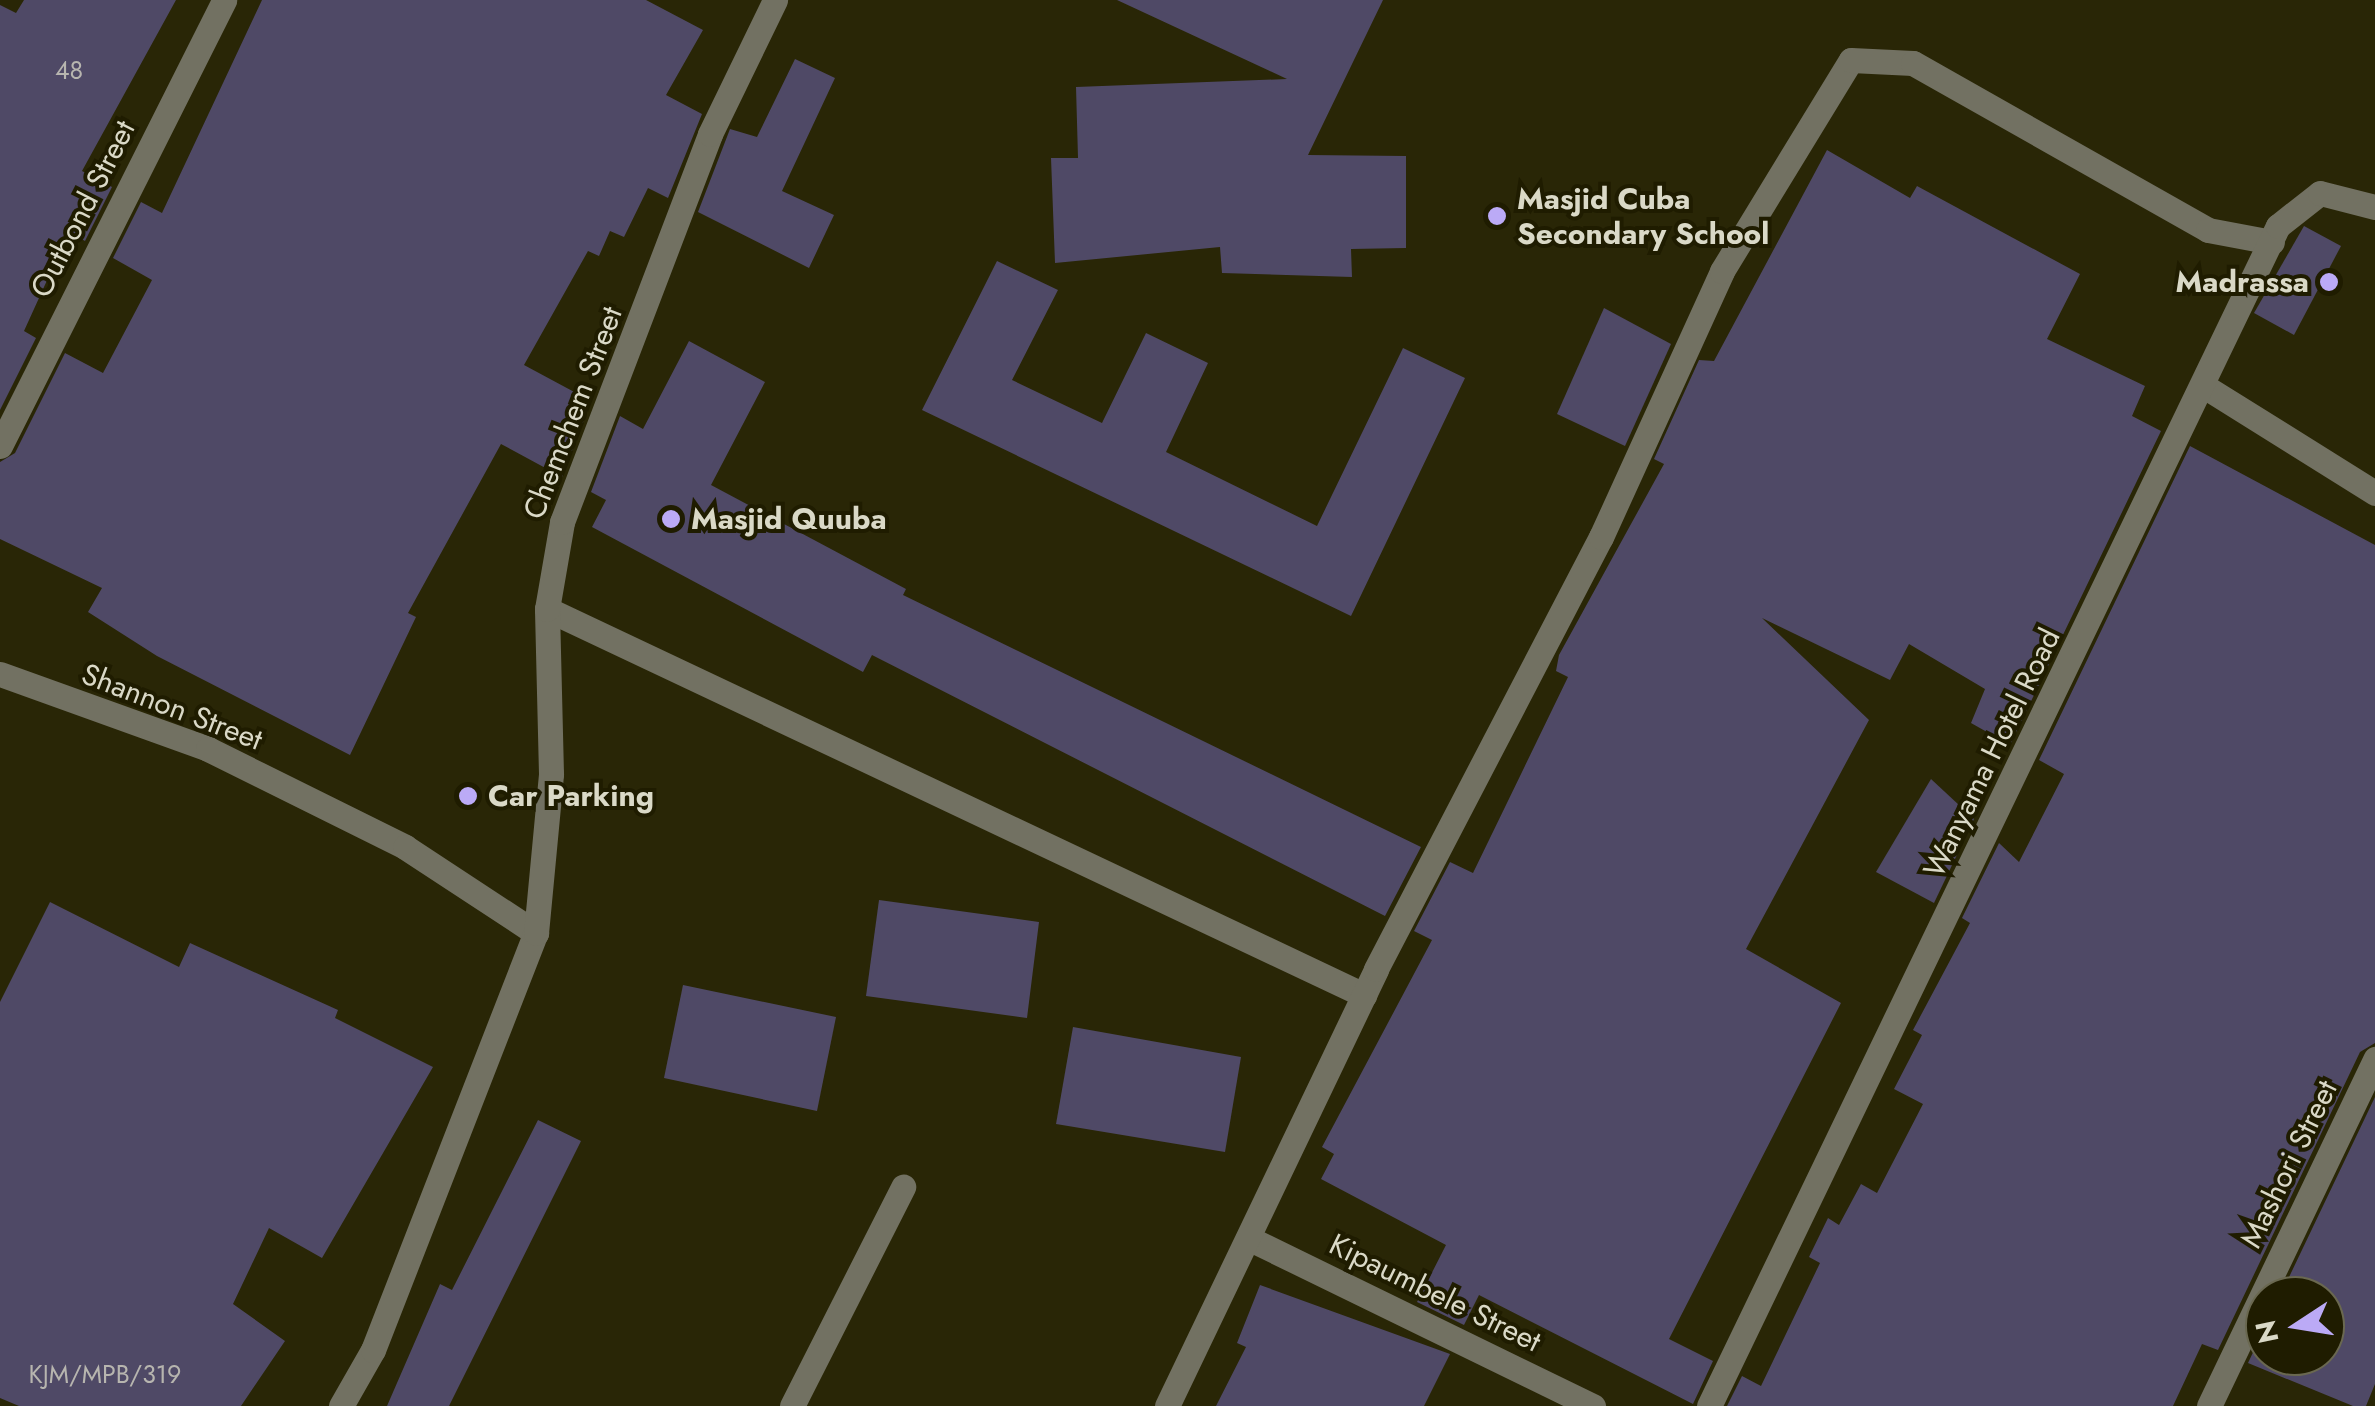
<!DOCTYPE html>
<style>
body{margin:0}
#map{position:relative;width:2375px;height:1406px;overflow:hidden;background:#292606;font-family:Jost,sans-serif}
div>[style]{position:absolute}
[style*='--x']{left:calc(var(--x)*1px);top:calc(var(--y)*1px);width:calc(var(--w)*1px);rotate:calc(var(--a)*1deg)}
.building>*{inset:0;background:#4f4966}
.minor>*{height:25px;margin:-12.5px;padding:0 12.5px;transform-origin:12.5px;border-radius:12.5px;background:#727162}
.dots>*{width:28px;height:28px;translate:-50% -50%;box-sizing:border-box;border:5px solid #1f1c00;border-radius:50%}
span{translate:-50% -50%;white-space:nowrap;text-align:center;line-height:1.15;-webkit-text-stroke:8px #1f1c00;paint-order:stroke}
.number-label{font-size:25px;color:#b7b5af}
.number-label span{-webkit-text-stroke-width:0}
.poi-label{font-size:30px;color:#dad9c7;font-weight:700}
.left{translate:0 -50%;text-align:left}
.right{translate:-100% -50%;text-align:right}
.street-label{font-size:30px;color:#dad9c7}
.north{position:absolute;left:2245px;top:1276px;width:100px;height:100px;box-sizing:border-box;background:#1f1c00;border:2px solid #6a6850;border-radius:50%;rotate:258deg;font-size:28px;font-weight:700;line-height:40px;text-align:center;color:#dad9c7}
.north::after{content:'';display:block;margin:auto;width:35px;height:45px;background:#bbaaf6;clip-path:polygon(50% 0,100% 100%,50% 72%,0 100%)}
</style>
<div id="map">
<div class="building">
<div style="clip-path:polygon(24px 0,176px 0,82px 171px,112px 187px,85px 241px,69px 232px,24px 331px,36px 338px,0 410px,0 5px,16px 13px)"></div>
<div style="clip-path:polygon(262px 0,646px 0,703px 30px,666px 95px,702px 114px,668px 198px,648px 188px,624px 237px,610px 231px,599px 256px,588px 251px,524px 365px,591px 401px,562px 477px,501px 444px,408px 613px,416px 617px,350px 755px,157px 656px,88px 612px,102px 588px,0 539px,0 462px,15px 453px,65px 353px,103px 373px,152px 280px,113px 258px,141px 202px,162px 213px)"></div>
<div style="clip-path:polygon(1117px 0,1383px 0,1308px 155px,1406px 156px,1406px 248px,1351px 249px,1352px 277px,1222px 273px,1220px 247px,1055px 263px,1051px 158px,1078px 158px,1076px 87px,1287px 79px)"></div>
<div style="clip-path:polygon(795px 59px,835px 78px,782px 191px,834px 215px,809px 268px,698px 212px,730px 129px,757px 137px)"></div>
<div style="clip-path:polygon(1827px 150px,1910px 198px,1917px 186px,2080px 274px,2047px 339px,2145px 386px,2132px 416px,2161px 431px,2010px 745px,1971px 723px,1985px 689px,1909px 644px,1890px 680px,1762px 618px,1869px 720px,1746px 949px,1841px 1003px,1669px 1339px,1713px 1361px,1693px 1404px,1479px 1295px,1464px 1325px,1417px 1302px,1446px 1245px,1321px 1179px,1334px 1154px,1322px 1147px,1432px 940px,1414px 931px,1450px 862px,1473px 873px,1568px 677px,1556px 671px,1559px 655px,1664px 464px,1654px 459px,1699px 360px,1714px 361px)"></div>
<div style="clip-path:polygon(2304px 226px,2341px 246px,2294px 335px,2254px 313px)"></div>
<div style="clip-path:polygon(997px 261px,1058px 290px,1012px 380px,1102px 423px,1146px 333px,1208px 363px,1166px 452px,1317px 526px,1403px 348px,1465px 378px,1351px 616px,922px 410px)"></div>
<div style="clip-path:polygon(1604px 308px,1671px 344px,1625px 446px,1557px 414px)"></div>
<div style="clip-path:polygon(689px 341px,765px 382px,711px 485px,906px 589px,903px 595px,1421px 847px,1385px 916px,872px 655px,863px 672px,592px 527px,606px 500px,591px 492px,620px 416px,643px 429px)"></div>
<div style="clip-path:polygon(2190px 446px,2375px 545px,2375px 1043px,2360px 1052px,2218px 1350px,2202px 1344px,2173px 1406px,1727px 1406px,1742px 1376px,1761px 1386px,1820px 1263px,1809px 1257px,1828px 1218px,1839px 1225px,1861px 1184px,1877px 1193px,1923px 1104px,1894px 1089px,1922px 1035px,1913px 1030px,1970px 923px,1962px 918px,1999px 843px,2019px 862px,2064px 774px,2039px 760px)"></div>
<div style="clip-path:polygon(1931px 779px,1974px 819px,1934px 903px,1876px 872px)"></div>
<div style="clip-path:polygon(879px 900px,1039px 922px,1027px 1018px,866px 996px)"></div>
<div style="clip-path:polygon(50px 902px,179px 967px,190px 943px,338px 1010px,335px 1018px,433px 1067px,322px 1258px,269px 1228px,233px 1304px,285px 1341px,241px 1406px,19px 1406px,0 1398px,0 1002px)"></div>
<div style="clip-path:polygon(683px 985px,836px 1017px,817px 1111px,664px 1078px)"></div>
<div style="clip-path:polygon(1073px 1027px,1241px 1057px,1225px 1152px,1056px 1124px)"></div>
<div style="clip-path:polygon(2375px 1097px,2375px 1384px,2366px 1406px,2353px 1406px,2248px 1363px,2265px 1327px,2265px 1356px,2325px 1356px,2325px 1296px,2280px 1296px)"></div>
<div style="clip-path:polygon(538px 1120px,581px 1141px,449px 1406px,387px 1406px,440px 1284px,452px 1290px)"></div>
<div style="clip-path:polygon(1260px 1285px,1450px 1354px,1424px 1406px,1216px 1406px,1246px 1347px,1237px 1343px)"></div>
</div>
<div class="minor">
<div style="--x:2207;--y:388;--w:198;--a:32"></div>
<div style="--x:0;--y:446;--w:499;--a:-63.3"></div>
<div style="--x:547;--y:609;--w:904;--a:25.29"></div>
<div style="--x:0;--y:674;--w:221;--a:19.8"></div>
<div style="--x:208;--y:749;--w:220;--a:26.4"></div>
<div style="--x:405;--y:847;--w:157;--a:33.3"></div>
<div style="--x:1248;--y:1238;--w:384;--a:26"></div>
<div style="--x:341;--y:1406;--w:64;--a:-60.3"></div>
<div style="--x:373;--y:1350;--w:448;--a:-68.7"></div>
<div style="--x:536;--y:933;--w:160;--a:-84.6"></div>
<div style="--x:551;--y:774;--w:165;--a:-91.4"></div>
<div style="--x:547;--y:609;--w:88;--a:-80.2"></div>
<div style="--x:562;--y:522;--w:415;--a:-69.1"></div>
<div style="--x:710;--y:134;--w:149;--a:-64.1"></div>
<div style="--x:792;--y:1406;--w:246;--a:-63.1"></div>
<div style="--x:1167;--y:1406;--w:484;--a:-64.4"></div>
<div style="--x:1376;--y:969;--w:487;--a:-62.5"></div>
<div style="--x:1601;--y:537;--w:292;--a:-65.5"></div>
<div style="--x:1722;--y:271;--w:247;--a:-58.6"></div>
<div style="--x:1851;--y:60;--w:62;--a:2.8"></div>
<div style="--x:1913;--y:63;--w:339;--a:29.5"></div>
<div style="--x:2208;--y:230;--w:65;--a:10.6"></div>
<div style="--x:1709;--y:1406;--w:1310;--a:-64.26"></div>
<div style="--x:2278;--y:226;--w:53;--a:-38.2"></div>
<div style="--x:2320;--y:193;--w:57;--a:14.3"></div>
<div style="--x:2209;--y:1406;--w:385;--a:-64.4"></div>
</div>
<div class="dots">
<div style="left:1497px;top:216px;background:#bbaaf6"></div>
<div style="left:2329px;top:282px;background:#bbaaf6"></div>
<div style="left:671px;top:519px;background:#bbaaf6"></div>
<div style="left:468px;top:796px;background:#bbaaf6"></div>
</div>
<div class="number-label">
<span style="left:69px;top:70px">48</span>
<span style="left:105px;top:1374px">KJM/MPB/319</span>
</div>
<div class="poi-label">
<span class="left" style="left:1517px;top:216px">Masjid Cuba<br>Secondary School</span>
<span class="right" style="left:2309px;top:282px">Madrassa</span>
<span class="left" style="left:691px;top:519px">Masjid Quuba</span>
<span class="left" style="left:488px;top:796px">Car Parking</span>
</div>
<div class="street-label">
<span style="left:83px;top:209px;rotate:-63deg">Outbond Street</span>
<span style="left:573px;top:413px;rotate:-69deg">Chemchem Street</span>
<span style="left:172px;top:707px;rotate:21deg">Shannon Street</span>
<span style="left:1992px;top:753px;rotate:-64deg">Wanyama Hotel Road</span>
<span style="left:2289px;top:1164px;rotate:-64deg">Mashori Street</span>
<span style="left:1435px;top:1293px;rotate:26deg">Kipaumbele Street</span>
</div>
<div class="north">N</div>
</div>
